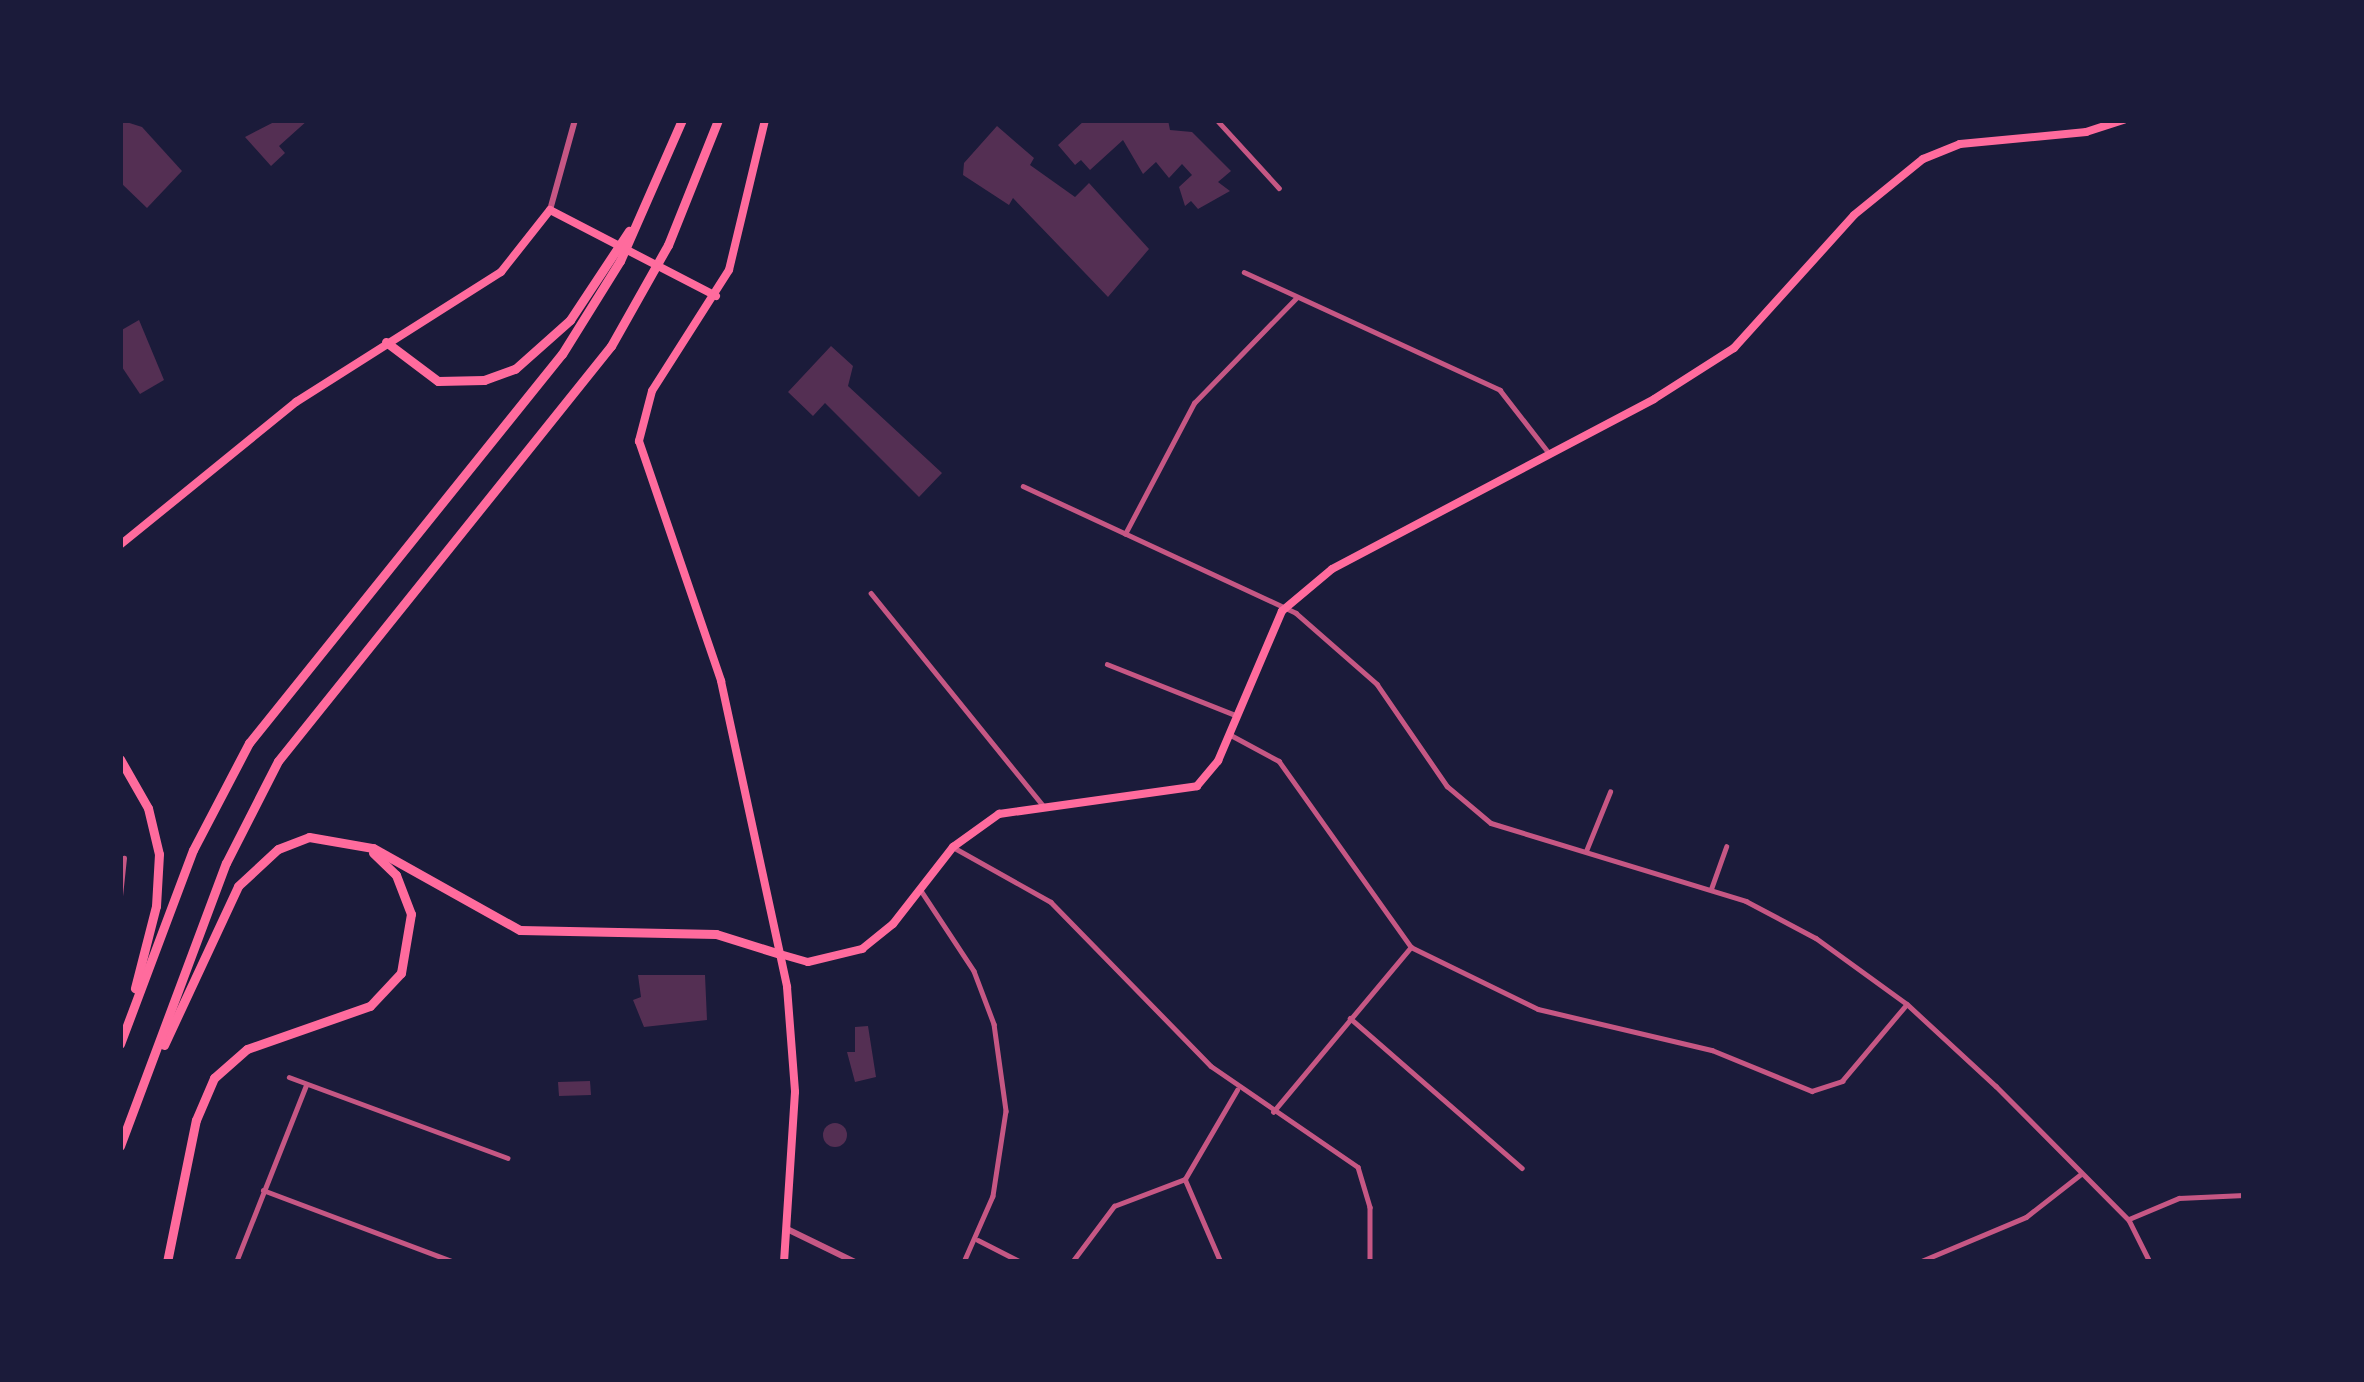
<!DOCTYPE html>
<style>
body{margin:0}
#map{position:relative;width:2364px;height:1382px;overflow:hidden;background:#1b1b3a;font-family:"PT Sans",sans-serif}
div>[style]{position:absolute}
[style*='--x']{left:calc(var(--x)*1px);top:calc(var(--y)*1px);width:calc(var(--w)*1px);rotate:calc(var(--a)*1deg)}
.building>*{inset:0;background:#542f53}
.round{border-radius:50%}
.minor>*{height:4.5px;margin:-2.25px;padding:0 2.25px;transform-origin:2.25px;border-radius:2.25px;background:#c65784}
.tertiary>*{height:6px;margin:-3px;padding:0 3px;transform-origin:3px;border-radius:3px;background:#c65784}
.secondary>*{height:8px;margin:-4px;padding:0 4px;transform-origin:4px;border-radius:4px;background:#ff6b9d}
.motorway>*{height:9px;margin:-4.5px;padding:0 4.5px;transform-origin:4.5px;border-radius:4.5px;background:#ff6b9d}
span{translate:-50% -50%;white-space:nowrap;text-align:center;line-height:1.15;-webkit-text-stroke:9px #1b1b3a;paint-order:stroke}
.frame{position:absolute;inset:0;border:123px solid #1b1b3a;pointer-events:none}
</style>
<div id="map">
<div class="building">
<div style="clip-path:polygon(120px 120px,142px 127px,182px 171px,147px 208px,120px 182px)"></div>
<div style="clip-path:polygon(278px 120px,308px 120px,279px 146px,285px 153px,271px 166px,245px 137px)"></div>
<div style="clip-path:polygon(1085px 120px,1168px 120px,1170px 130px,1192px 132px,1231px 171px,1218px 182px,1230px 191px,1198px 209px,1191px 201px,1185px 206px,1179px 187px,1192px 175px,1182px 164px,1169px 178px,1156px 162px,1143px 174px,1123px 140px,1090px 170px,1081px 160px,1075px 165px,1058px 145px)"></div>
<div style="clip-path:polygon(997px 126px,1034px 158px,1030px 165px,1075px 197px,1089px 183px,1149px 249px,1108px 297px,1013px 198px,1009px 205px,963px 175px,964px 163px)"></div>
<div style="clip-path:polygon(139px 320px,164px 380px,140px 394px,120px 364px,120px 331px)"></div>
<div style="clip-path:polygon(831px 346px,853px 366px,848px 386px,942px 473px,919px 497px,825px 403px,813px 416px,788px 392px)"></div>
<div style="clip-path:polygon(638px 975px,705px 975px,707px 1020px,644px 1027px,633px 1000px,641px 997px)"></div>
<div style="clip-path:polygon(868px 1026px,876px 1077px,855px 1082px,847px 1052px,855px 1052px,855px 1027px)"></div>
<div style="clip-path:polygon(590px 1081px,591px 1095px,559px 1096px,558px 1082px)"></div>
<div class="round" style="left:823px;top:1123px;width:24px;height:24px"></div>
</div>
<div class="minor">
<div style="--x:1217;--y:120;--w:92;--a:47.6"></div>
<div style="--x:1244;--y:272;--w:282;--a:24.7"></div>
<div style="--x:1500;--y:390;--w:80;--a:52.1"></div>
<div style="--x:1023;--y:486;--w:301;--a:24.9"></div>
<div style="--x:1296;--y:613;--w:108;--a:41.2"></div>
<div style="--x:1377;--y:684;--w:124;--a:55.5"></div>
<div style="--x:1447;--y:786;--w:57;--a:40.1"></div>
<div style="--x:1491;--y:823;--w:267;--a:17"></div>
<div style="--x:1746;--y:901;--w:79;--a:27.9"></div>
<div style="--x:1816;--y:938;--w:112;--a:36"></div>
<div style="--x:1907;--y:1004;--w:121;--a:42.7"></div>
<div style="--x:1996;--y:1086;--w:189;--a:45.2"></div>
<div style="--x:2129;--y:1220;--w:47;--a:63.4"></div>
<div style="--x:1125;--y:534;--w:148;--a:-62.2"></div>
<div style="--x:1194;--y:403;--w:146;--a:-45.8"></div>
<div style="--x:871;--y:593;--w:272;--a:51"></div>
<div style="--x:1107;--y:664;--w:138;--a:21.7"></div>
<div style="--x:1229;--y:734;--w:57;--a:28.4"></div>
<div style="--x:1279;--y:761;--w:228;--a:54.6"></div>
<div style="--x:1411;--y:947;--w:141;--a:26"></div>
<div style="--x:1538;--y:1009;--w:179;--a:13.3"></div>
<div style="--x:1712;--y:1050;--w:108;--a:22.3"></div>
<div style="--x:1812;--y:1091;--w:32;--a:-18"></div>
<div style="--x:1842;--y:1081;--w:99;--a:-49.9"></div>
<div style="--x:953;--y:847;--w:112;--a:29.3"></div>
<div style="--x:1051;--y:902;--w:229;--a:45.7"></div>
<div style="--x:1211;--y:1066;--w:178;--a:34.5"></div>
<div style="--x:1358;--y:1167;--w:42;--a:73.3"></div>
<div style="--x:1370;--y:1207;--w:55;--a:90"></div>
<div style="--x:1586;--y:851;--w:64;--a:-67.9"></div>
<div style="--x:920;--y:889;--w:98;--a:56.6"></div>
<div style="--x:974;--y:971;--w:57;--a:69.3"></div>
<div style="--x:994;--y:1024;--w:88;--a:82.1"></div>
<div style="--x:1006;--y:1111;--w:86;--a:98.7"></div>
<div style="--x:993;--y:1196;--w:72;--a:113.7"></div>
<div style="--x:1711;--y:889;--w:45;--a:-70.3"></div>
<div style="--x:120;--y:896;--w:38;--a:-84"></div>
<div style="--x:1350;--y:1018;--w:228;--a:41.1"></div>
<div style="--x:289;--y:1077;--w:233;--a:20.3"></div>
<div style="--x:1273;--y:1112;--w:215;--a:-50.1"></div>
<div style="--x:1185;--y:1179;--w:90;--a:66.6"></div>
<div style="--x:263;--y:1190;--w:205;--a:20.6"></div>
<div style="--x:2129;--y:1219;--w:54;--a:-22.8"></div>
<div style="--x:2179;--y:1198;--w:65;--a:-2.6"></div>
<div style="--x:978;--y:1240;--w:48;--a:27.1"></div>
<div style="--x:236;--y:1262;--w:190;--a:-68.4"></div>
<div style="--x:1072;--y:1262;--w:70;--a:-53.1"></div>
<div style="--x:1114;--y:1206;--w:76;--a:-20.8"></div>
<div style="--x:1185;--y:1179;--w:103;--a:-59.7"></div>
<div style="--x:1919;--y:1262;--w:116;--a:-22.8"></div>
<div style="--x:2026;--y:1217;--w:70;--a:-38"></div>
</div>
<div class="tertiary">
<div style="--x:550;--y:210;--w:93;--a:-74.5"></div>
<div style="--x:787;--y:1229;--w:76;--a:25.9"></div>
</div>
<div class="secondary">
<div style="--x:765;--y:120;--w:154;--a:103.5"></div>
<div style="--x:729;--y:270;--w:143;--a:122.5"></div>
<div style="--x:652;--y:391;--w:52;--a:104.6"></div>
<div style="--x:639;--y:441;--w:254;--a:71.1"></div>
<div style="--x:721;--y:681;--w:313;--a:77.8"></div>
<div style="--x:787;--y:987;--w:105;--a:85.6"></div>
<div style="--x:795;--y:1092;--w:170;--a:93.7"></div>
<div style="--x:120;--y:545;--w:227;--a:-39.1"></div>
<div style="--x:296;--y:402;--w:243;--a:-32.4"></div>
<div style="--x:501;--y:272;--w:79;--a:-51.7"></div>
<div style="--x:550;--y:210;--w:187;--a:27.4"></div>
<div style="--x:780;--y:954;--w:29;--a:16"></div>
<div style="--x:808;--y:962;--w:56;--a:-13.5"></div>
<div style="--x:862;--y:949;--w:40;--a:-39"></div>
<div style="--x:893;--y:924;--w:98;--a:-52.1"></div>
<div style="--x:953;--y:847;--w:57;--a:-35.7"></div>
<div style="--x:999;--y:814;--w:200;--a:-8"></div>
<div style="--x:1197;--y:786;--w:33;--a:-50"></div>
<div style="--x:1218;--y:761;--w:163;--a:-66.9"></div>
<div style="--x:1282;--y:611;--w:65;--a:-40"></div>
<div style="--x:1332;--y:569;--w:364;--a:-27.8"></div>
<div style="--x:1654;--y:399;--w:95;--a:-32.5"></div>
<div style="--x:1734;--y:348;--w:179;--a:-47.9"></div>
<div style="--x:1854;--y:215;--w:89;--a:-39.1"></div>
<div style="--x:1923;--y:159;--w:40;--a:-22"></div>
<div style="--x:1960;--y:144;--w:127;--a:-5.4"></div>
<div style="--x:2086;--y:132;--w:40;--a:-18"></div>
</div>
<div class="motorway">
<div style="--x:386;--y:342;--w:65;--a:36.9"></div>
<div style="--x:438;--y:381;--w:46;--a:-1.2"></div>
<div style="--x:484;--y:380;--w:33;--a:-20"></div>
<div style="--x:515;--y:369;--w:74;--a:-41.7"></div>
<div style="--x:570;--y:320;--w:107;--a:-56.5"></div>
<div style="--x:120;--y:759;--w:56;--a:60.3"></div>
<div style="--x:148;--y:808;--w:47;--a:76.6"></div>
<div style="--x:159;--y:854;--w:52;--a:93.3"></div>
<div style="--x:156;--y:906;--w:85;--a:104.4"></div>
<div style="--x:120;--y:1044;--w:207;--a:-69.4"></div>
<div style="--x:193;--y:850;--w:121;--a:-62.4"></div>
<div style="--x:249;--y:743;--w:499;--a:-51.2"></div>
<div style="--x:562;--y:354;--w:110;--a:-58.1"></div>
<div style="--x:620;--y:261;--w:154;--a:-66.3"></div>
<div style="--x:164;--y:1045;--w:175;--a:-65"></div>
<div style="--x:238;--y:886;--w:54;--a:-42.8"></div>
<div style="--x:278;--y:849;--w:33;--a:-21"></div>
<div style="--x:309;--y:837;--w:65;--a:9.8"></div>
<div style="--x:373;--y:848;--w:168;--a:29.2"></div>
<div style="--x:520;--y:930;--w:196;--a:1.2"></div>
<div style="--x:716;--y:934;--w:67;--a:17.4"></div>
<div style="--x:120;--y:1146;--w:302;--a:-69.5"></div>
<div style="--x:226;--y:863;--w:114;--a:-63"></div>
<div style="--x:278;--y:761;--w:532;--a:-51.26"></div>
<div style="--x:611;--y:346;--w:116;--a:-60.6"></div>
<div style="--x:668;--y:245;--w:135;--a:-68.2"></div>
<div style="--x:167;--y:1262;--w:145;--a:-78.5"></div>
<div style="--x:196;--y:1120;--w:46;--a:-66.8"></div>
<div style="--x:214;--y:1078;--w:44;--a:-41.3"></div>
<div style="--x:247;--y:1049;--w:130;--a:-19.3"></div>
<div style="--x:370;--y:1006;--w:45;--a:-46.8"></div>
<div style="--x:401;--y:973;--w:60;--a:-80.4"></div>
<div style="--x:411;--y:914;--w:42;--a:-111"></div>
<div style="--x:396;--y:875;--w:32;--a:-136"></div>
</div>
<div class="frame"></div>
</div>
